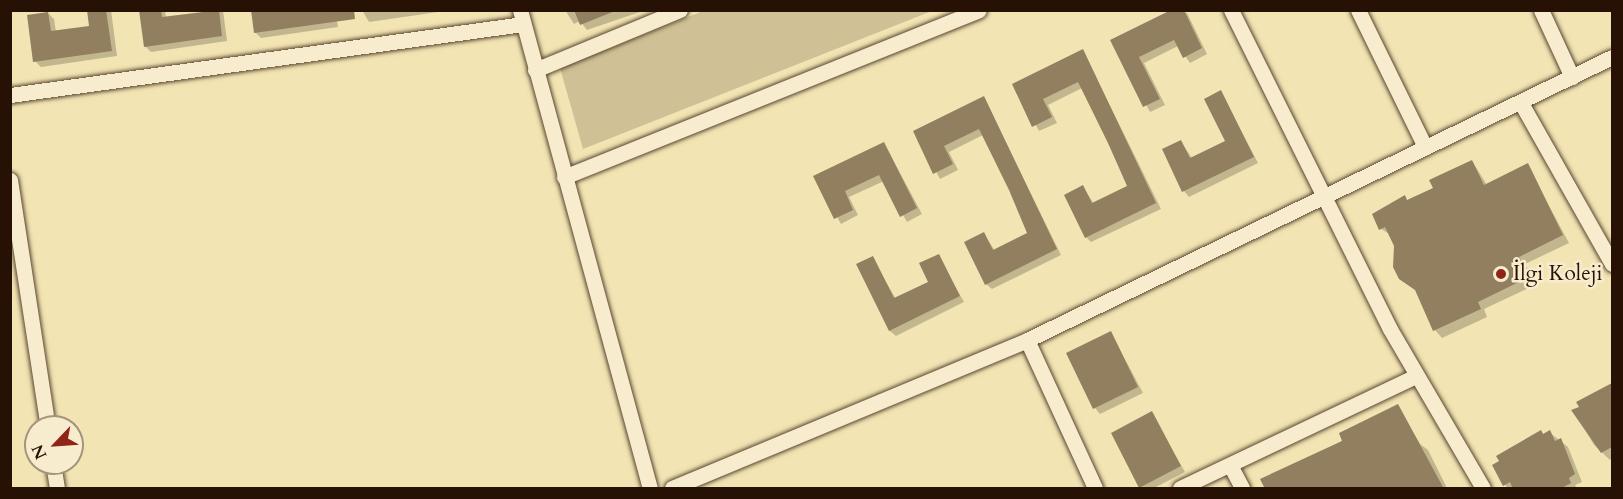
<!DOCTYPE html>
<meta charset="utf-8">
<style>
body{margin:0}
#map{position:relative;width:1623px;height:499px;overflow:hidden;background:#f3e4b3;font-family:Cardo,serif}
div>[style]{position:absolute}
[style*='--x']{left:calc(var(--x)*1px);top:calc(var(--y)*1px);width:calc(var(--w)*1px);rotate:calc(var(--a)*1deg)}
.green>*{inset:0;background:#d0c095}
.shadow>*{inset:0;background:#0003}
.building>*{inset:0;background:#917f5f}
.roads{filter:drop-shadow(0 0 2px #594630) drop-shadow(0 0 2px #594630)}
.street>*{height:15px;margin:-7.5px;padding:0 7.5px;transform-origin:7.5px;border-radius:7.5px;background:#f7edce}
.dots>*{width:16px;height:16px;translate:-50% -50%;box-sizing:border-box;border:3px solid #f7edce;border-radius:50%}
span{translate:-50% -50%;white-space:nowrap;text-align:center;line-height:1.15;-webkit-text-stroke:5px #f7edce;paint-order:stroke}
.poi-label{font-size:21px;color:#261104}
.left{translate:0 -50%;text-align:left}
.frame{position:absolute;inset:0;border:12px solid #261104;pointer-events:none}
.north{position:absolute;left:24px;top:415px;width:60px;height:60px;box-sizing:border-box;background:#f7edce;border:2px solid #a3957d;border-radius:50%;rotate:245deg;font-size:16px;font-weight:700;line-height:24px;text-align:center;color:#261104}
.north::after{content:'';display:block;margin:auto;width:21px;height:27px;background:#8f2418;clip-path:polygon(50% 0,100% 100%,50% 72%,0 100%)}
</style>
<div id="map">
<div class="green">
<div style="clip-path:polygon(703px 11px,703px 10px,932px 11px,583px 149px,560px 68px)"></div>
</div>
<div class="shadow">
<div style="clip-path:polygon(88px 10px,111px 10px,117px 56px,41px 67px,35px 61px,48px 13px,54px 19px,56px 32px,91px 27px)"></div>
<div style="clip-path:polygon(140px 10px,165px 10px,166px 18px,223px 10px,227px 41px,151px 52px,145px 46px)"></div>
<div style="clip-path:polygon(335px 10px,338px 27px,261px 38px,255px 32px)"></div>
<div style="clip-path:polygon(362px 10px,445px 10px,445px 11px,369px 22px)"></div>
<div style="clip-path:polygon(565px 10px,639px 10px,640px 12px,587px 30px,580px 21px,574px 24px)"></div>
<div style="clip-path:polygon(1175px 10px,1187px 13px,1207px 54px,1190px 63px,1178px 46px,1144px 63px,1165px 105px,1150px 112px,1112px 41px)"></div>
<div style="clip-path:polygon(1083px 51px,1161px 209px,1091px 242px,1086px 237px,1083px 187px,1094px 204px,1129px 187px,1082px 88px,1048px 105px,1057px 123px,1039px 131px,1014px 84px)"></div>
<div style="clip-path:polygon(1221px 92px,1258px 163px,1189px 197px,1184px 191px,1181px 142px,1192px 158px,1227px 141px)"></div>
<div style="clip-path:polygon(984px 98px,1061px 255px,992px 289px,986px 284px,984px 234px,995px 251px,1029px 234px,1010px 189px,983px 135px,949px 152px,958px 170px,940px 179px,915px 132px)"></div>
<div style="clip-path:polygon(884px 143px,922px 214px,907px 222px,884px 181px,849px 197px,858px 215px,841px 224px,815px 177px)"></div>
<div style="clip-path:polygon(1472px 161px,1487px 185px,1527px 165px,1569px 243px,1525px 264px,1535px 285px,1484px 309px,1487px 317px,1442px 338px,1435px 330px,1391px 235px,1381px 229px,1374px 214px,1435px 189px)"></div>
<div style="clip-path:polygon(938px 256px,964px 302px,896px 336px,890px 331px,872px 258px,896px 299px,930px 282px)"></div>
<div style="clip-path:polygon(1111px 333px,1143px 393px,1100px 414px,1095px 408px)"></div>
<div style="clip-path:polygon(1612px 384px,1612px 458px,1610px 460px,1594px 445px,1574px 411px,1581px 407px,1578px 402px)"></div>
<div style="clip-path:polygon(1398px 406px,1420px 444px,1428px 450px,1447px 488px,1266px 488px)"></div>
<div style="clip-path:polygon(1151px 413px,1185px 472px,1154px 488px,1142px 488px)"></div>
<div style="clip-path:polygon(1549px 432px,1568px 447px,1582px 482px,1575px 485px,1577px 488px,1507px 488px,1494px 465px)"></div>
</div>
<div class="building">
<div style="clip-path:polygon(87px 10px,106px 10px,112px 51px,33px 62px,27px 15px,48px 12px,51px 31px,89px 26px)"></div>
<div style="clip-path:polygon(139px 10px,161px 10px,162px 17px,219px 10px,222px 36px,144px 47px)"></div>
<div style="clip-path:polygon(251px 10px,354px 10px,355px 19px,254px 33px)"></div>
<div style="clip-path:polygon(574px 10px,615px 10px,615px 11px,580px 25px)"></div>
<div style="clip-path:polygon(1171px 10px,1184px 10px,1202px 48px,1183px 58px,1174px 40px,1139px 57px,1160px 99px,1143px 107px,1110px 40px)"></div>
<div style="clip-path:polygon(1083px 49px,1156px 203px,1085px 238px,1064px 195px,1083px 185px,1092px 203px,1127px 186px,1108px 143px,1078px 82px,1043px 99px,1052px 117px,1032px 127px,1012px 84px)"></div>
<div style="clip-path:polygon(1221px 90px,1254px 157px,1182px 192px,1162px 149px,1181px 140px,1190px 158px,1225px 141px,1204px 99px)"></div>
<div style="clip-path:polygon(984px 96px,1057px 249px,985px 285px,964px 242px,984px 232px,993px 250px,1027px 233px,1009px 190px,979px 129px,944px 146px,953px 164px,933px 174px,913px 131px)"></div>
<div style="clip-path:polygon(884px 142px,917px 208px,900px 217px,879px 175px,845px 191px,853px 210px,834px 219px,813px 176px)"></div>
<div style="clip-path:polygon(1472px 160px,1484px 185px,1528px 163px,1563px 235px,1519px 257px,1529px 277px,1478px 302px,1481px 309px,1433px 331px,1415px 290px,1399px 279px,1393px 267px,1394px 246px,1385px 227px,1379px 230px,1372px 214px,1405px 195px,1407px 200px,1433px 188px,1429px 180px)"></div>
<div style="clip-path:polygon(939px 254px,960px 296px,889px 331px,856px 264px,873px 256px,894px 298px,928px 282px,919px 263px)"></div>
<div style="clip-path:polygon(1111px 331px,1138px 387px,1093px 409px,1066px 353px)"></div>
<div style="clip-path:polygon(1612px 383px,1612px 447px,1601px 453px,1571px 410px,1579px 407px,1576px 402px)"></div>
<div style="clip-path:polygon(1398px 404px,1444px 489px,1265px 489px,1260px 479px,1342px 441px,1339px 433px)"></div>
<div style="clip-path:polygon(1152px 411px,1181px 466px,1139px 488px,1111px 433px)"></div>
<div style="clip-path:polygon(1541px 430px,1543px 434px,1550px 430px,1555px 441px,1561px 438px,1575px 474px,1569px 478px,1571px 483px,1560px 489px,1513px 489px,1510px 482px,1503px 486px,1492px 465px,1499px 461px,1496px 456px)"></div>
</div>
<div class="roads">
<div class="street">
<div style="--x:520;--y:10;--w:495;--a:74.8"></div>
<div style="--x:1231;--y:10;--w:356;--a:63.5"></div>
<div style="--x:1390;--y:329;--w:184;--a:59.7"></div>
<div style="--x:1358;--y:10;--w:153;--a:63.9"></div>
<div style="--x:1541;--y:10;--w:74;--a:65.2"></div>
<div style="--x:535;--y:70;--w:157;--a:-22.5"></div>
<div style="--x:10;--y:95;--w:518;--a:-7.88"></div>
<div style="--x:1521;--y:103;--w:185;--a:60.5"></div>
<div style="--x:564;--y:177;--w:447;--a:-21.9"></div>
<div style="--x:10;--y:180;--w:250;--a:81.3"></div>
<div style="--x:1027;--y:340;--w:163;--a:65.3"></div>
<div style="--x:53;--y:463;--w:25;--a:81"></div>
<div style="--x:1230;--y:465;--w:26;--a:62"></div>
<div style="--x:672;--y:488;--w:385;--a:-22.6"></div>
<div style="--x:1027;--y:340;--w:650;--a:-25.82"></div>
<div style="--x:1180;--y:488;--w:261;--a:-25.4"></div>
</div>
</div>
<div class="dots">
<div style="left:1501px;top:274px;background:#8f2418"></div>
</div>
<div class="poi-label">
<span class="left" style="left:1513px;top:274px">İlgi Koleji</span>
</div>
<div class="frame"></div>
<div class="north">N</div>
</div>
